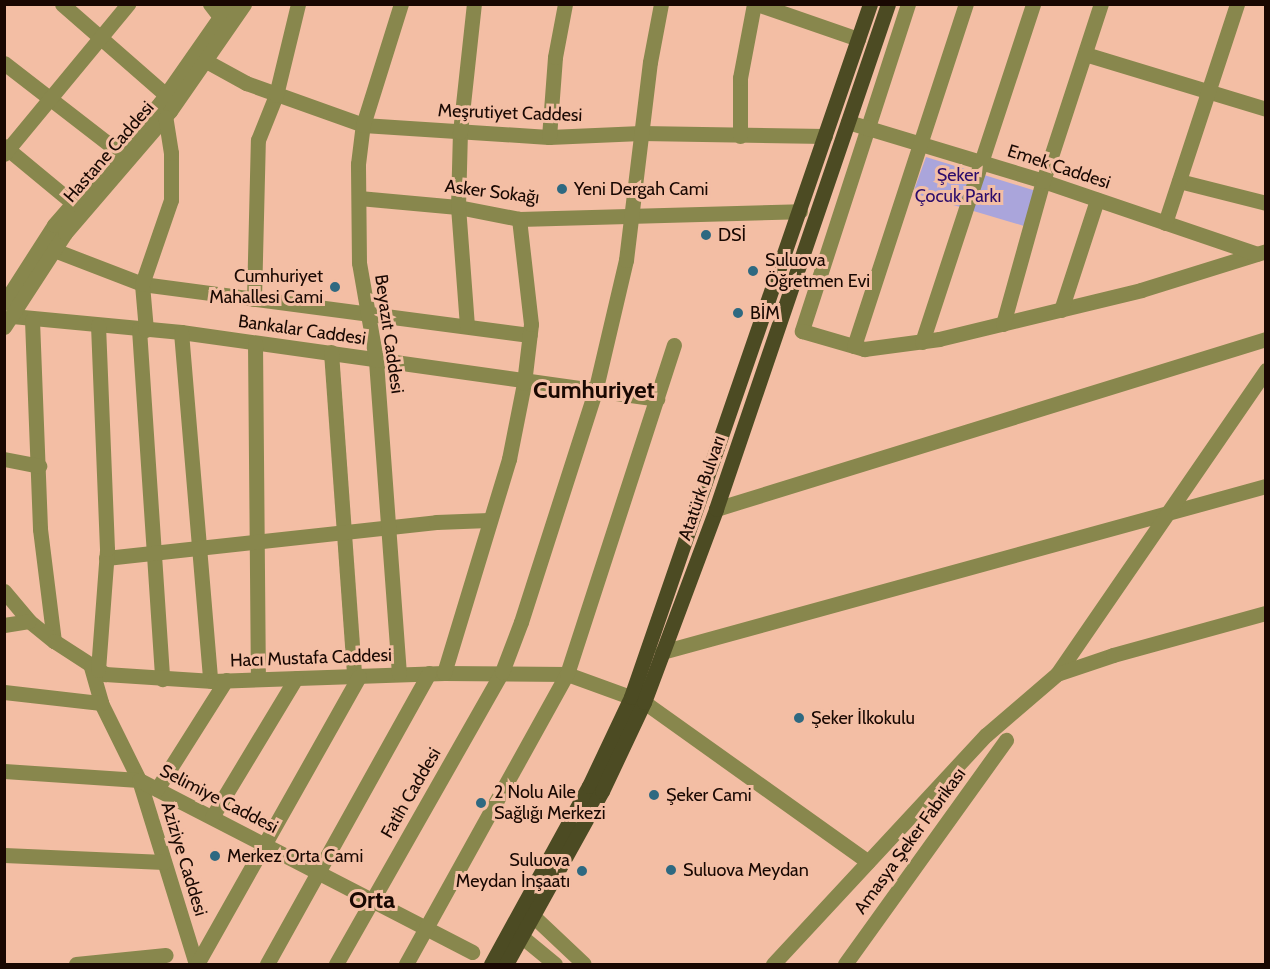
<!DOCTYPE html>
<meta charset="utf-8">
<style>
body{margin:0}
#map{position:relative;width:1270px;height:969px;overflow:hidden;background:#f3bea4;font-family:Cabin,sans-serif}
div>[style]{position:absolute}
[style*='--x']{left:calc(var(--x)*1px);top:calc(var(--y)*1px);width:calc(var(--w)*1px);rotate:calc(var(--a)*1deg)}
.green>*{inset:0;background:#aaa5db}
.minor>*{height:15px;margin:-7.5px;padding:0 7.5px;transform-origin:7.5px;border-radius:7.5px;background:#88874d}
.major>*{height:15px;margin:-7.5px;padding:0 7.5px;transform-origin:7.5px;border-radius:7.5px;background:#4c4b23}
.dots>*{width:16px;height:16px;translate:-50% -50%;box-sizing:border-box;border:3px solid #f3bea4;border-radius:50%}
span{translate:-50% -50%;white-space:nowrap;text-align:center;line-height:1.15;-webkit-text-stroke:6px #f3bea4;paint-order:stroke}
.street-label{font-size:18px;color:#190802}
.park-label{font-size:18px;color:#2c0c6b}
.poi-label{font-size:18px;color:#190802}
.left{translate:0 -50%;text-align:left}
.right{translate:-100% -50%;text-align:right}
.district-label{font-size:24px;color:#190802;font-weight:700}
.frame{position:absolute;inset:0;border:6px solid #190802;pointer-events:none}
</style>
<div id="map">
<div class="green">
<div style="clip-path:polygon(926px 157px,1036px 191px,1024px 226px,913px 193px)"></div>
</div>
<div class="minor">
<div style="--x:62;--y:4;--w:138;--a:41.2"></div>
<div style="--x:210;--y:4;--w:16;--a:52"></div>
<div style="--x:757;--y:4;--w:107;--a:19.1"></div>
<div style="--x:908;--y:4;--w:344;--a:108"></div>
<div style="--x:802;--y:331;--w:65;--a:16.2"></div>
<div style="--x:864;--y:349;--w:76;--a:-7.6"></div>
<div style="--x:939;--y:339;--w:208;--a:-13.6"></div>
<div style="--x:1141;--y:290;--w:131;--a:-17.3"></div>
<div style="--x:1085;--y:54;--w:189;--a:16.9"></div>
<div style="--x:206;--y:61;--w:46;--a:28.8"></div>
<div style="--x:246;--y:83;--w:124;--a:19.7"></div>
<div style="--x:363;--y:125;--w:186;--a:3.7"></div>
<div style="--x:549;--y:137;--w:92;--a:-2.5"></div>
<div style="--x:641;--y:133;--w:184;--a:0.9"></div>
<div style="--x:4;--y:63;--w:144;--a:37.7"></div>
<div style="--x:848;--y:122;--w:204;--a:16.8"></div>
<div style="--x:1043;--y:181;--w:226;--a:18.8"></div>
<div style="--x:740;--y:136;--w:58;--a:-90"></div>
<div style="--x:740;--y:78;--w:75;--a:-79.3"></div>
<div style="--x:549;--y:137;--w:80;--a:-85.7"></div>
<div style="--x:555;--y:57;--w:54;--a:-79.3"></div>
<div style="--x:4;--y:146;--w:89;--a:39.6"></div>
<div style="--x:4;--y:154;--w:195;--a:-50.4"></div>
<div style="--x:1179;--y:181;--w:90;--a:14.2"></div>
<div style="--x:359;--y:198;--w:99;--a:5.2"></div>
<div style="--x:458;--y:207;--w:62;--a:11.1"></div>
<div style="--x:519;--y:219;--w:281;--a:-1.6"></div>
<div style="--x:1165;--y:223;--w:231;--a:-71.8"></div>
<div style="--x:54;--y:250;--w:94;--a:21.1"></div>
<div style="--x:142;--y:284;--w:391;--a:7.5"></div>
<div style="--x:254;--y:299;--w:159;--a:-88.6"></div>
<div style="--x:258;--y:140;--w:48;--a:-68.2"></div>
<div style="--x:276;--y:95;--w:94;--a:-76.4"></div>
<div style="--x:4;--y:303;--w:93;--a:-57.3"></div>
<div style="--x:54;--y:225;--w:162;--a:-49"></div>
<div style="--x:160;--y:103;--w:121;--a:-55.1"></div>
<div style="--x:1061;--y:310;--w:116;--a:-71.9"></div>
<div style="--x:12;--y:316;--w:170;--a:5.4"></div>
<div style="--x:181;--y:332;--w:481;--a:8"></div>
<div style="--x:32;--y:320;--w:209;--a:87.8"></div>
<div style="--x:40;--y:529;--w:113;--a:82.9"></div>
<div style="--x:1003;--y:324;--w:148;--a:-74.4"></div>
<div style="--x:1043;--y:181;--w:186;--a:-71.9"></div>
<div style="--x:467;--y:326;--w:119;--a:-94.3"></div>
<div style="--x:458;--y:207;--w:75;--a:-88.5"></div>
<div style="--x:460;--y:132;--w:129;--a:-83.8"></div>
<div style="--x:4;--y:327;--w:112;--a:-57"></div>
<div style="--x:65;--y:233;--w:161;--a:-49.3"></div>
<div style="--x:170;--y:111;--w:130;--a:-55.3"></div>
<div style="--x:139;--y:329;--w:351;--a:86.2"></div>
<div style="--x:146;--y:330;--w:46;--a:-95"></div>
<div style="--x:142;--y:284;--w:89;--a:-71"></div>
<div style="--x:171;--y:200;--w:47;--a:-90"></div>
<div style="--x:171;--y:153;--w:36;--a:-99"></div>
<div style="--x:181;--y:332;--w:350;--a:85.2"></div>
<div style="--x:922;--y:342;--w:356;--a:-71.8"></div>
<div style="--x:255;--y:343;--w:336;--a:89.5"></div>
<div style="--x:854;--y:346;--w:360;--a:-71.9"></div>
<div style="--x:331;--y:352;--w:325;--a:85.9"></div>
<div style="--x:4;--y:459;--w:36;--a:11"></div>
<div style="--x:716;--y:509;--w:576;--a:-17.18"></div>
<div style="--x:106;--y:558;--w:332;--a:-6.2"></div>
<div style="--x:436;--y:522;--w:53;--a:-2.2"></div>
<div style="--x:4;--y:591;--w:39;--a:50"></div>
<div style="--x:29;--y:621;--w:32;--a:39"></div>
<div style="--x:54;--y:641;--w:61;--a:32.9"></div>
<div style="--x:105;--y:674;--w:108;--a:3.7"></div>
<div style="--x:213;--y:681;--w:231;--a:-2"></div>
<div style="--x:444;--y:673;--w:123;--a:0.5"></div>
<div style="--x:567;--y:674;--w:82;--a:20"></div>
<div style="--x:644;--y:702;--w:275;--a:35.5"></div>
<div style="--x:4;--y:625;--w:25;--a:-9"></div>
<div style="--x:662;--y:652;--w:626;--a:-15.37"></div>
<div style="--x:91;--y:667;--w:37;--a:74"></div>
<div style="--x:101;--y:703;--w:86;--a:63.7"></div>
<div style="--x:139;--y:780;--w:193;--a:72.8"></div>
<div style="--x:98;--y:670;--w:121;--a:-85.7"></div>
<div style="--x:107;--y:549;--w:224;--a:-92.3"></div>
<div style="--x:444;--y:673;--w:224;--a:-73.1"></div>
<div style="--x:509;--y:459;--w:77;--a:-78.8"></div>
<div style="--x:524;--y:383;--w:59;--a:-83.2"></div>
<div style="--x:531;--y:324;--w:106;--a:-96.5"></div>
<div style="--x:399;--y:674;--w:315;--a:-94.2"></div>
<div style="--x:376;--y:360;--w:98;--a:-99.9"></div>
<div style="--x:359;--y:263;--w:99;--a:-90.6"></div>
<div style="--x:358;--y:164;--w:39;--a:-83"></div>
<div style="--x:363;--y:125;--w:127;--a:-72.6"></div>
<div style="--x:1057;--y:674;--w:369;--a:-55.5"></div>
<div style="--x:4;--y:692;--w:98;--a:6.5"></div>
<div style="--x:4;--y:771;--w:135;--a:3.8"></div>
<div style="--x:139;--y:780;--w:375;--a:27.3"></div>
<div style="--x:157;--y:789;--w:129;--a:-57.7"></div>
<div style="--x:212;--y:817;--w:162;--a:-58.9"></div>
<div style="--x:4;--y:855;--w:160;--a:2.5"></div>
<div style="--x:532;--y:915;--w:71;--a:43.3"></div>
<div style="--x:521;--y:936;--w:44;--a:39.5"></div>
<div style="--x:76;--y:964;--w:90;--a:-5.7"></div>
<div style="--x:197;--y:964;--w:330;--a:-60.6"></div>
<div style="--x:267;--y:964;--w:333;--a:-60.9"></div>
<div style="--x:336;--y:964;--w:336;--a:-60.4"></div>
<div style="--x:502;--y:672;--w:53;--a:-69.2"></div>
<div style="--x:521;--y:622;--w:242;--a:-72.2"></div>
<div style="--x:595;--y:392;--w:136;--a:-76.8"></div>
<div style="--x:626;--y:260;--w:199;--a:-83.1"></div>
<div style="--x:650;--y:62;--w:59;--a:-79.3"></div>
<div style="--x:406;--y:964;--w:332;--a:-61"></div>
<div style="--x:567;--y:674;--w:346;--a:-72"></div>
<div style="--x:773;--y:964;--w:313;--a:-47.1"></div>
<div style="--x:986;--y:735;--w:94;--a:-40.7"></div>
<div style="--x:1057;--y:674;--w:59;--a:-18.7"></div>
<div style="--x:1113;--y:655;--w:159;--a:-15.4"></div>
<div style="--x:845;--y:964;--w:276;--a:-54.3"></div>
</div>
<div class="major">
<div style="--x:491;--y:964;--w:203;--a:-61.2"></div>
<div style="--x:589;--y:786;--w:98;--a:-64.7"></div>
<div style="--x:631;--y:697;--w:733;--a:-70.97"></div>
<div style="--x:506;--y:964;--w:198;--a:-61"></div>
<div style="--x:602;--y:791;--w:98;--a:-64.7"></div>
<div style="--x:644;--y:702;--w:206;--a:-69.5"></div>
<div style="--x:716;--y:509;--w:533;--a:-71.19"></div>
</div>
<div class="dots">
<div style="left:562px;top:189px;background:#2e6981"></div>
<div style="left:706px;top:235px;background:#2e6981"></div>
<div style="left:753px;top:271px;background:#2e6981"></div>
<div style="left:335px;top:287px;background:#2e6981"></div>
<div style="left:738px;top:313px;background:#2e6981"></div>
<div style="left:799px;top:718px;background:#2e6981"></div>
<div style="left:654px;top:795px;background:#2e6981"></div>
<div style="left:481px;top:803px;background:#2e6981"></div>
<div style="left:215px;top:856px;background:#2e6981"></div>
<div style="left:671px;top:870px;background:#2e6981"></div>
<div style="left:582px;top:871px;background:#2e6981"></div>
</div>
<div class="street-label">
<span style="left:510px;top:113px;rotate:2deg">Meşrutiyet Caddesi</span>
<span style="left:109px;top:152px;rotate:-49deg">Hastane Caddesi</span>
<span style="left:1059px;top:167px;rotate:18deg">Emek Caddesi</span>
<span style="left:492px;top:192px;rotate:7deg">Asker Sokağı</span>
<span style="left:302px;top:330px;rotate:8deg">Bankalar Caddesi</span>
<span style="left:389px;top:334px;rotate:82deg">Beyazıt Caddesi</span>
<span style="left:702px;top:488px;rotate:-71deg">Atatürk Bulvarı</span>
<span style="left:311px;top:658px;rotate:-2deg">Hacı Mustafa Caddesi</span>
<span style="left:411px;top:793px;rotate:-60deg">Fatih Caddesi</span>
<span style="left:219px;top:799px;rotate:27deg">Selimiye Caddesi</span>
<span style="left:910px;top:841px;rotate:-54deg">Amasya Şeker Fabrikası</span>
<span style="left:184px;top:859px;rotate:73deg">Aziziye Caddesi</span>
</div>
<div class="park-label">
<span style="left:958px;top:186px">Şeker<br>Çocuk Parkı</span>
</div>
<div class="poi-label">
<span class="left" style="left:574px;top:189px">Yeni Dergah Cami</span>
<span class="left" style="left:718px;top:235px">DSİ</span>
<span class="left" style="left:765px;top:271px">Suluova<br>Öğretmen Evi</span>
<span class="right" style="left:323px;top:287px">Cumhuriyet<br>Mahallesi Cami</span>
<span class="left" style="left:750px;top:313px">BİM</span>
<span class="left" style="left:811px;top:718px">Şeker İlkokulu</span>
<span class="left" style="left:494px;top:803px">2 Nolu Aile<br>Sağlığı Merkezi</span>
<span class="left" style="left:666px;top:795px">Şeker Cami</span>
<span class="left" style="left:227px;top:856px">Merkez Orta Cami</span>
<span class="right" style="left:570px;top:871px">Suluova<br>Meydan İnşaatı</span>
<span class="left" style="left:683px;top:870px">Suluova Meydan</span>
</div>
<div class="district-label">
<span style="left:594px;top:390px">Cumhuriyet</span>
<span style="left:372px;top:900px">Orta</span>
</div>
<div class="frame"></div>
</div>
